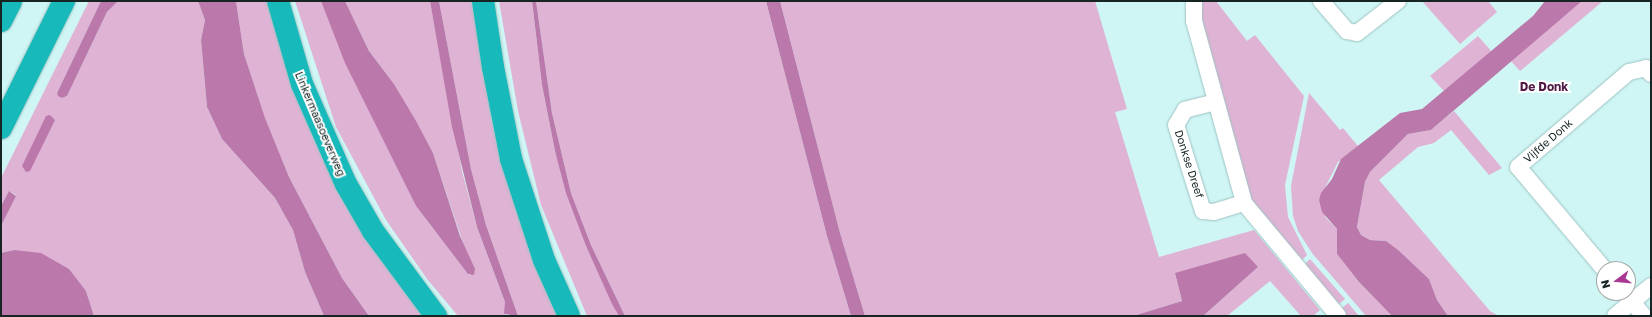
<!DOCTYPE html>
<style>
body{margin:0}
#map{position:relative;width:1652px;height:317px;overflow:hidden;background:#d0f5f5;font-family:"Golos Text",sans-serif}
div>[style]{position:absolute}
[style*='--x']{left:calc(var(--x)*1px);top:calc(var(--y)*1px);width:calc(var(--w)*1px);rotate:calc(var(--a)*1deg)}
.green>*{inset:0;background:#dfb3d4}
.water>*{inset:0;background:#bb79ab}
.roads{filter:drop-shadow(0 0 1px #9fc3c3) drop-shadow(0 0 1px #9fc3c3)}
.minor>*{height:16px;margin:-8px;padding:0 8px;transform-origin:8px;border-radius:8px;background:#fff}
.motorway>*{height:22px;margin:-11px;padding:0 11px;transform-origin:11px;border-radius:11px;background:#17b9ba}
span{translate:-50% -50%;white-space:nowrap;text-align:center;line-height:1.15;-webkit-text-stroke:4px #fff;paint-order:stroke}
.street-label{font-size:11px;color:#162424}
.neighbourhood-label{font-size:12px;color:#4f1845;font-weight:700}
.frame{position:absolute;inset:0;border:2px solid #162424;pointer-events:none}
.north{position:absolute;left:1596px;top:261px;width:40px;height:40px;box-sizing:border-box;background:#fff;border:1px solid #a2a7a7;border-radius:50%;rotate:254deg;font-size:11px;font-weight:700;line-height:16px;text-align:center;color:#162424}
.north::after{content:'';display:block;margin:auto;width:14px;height:18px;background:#a93894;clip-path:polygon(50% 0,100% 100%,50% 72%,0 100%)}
</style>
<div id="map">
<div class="green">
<div style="clip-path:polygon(89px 1px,101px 1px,57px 93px,62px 98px,67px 96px,107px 12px,118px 1px,198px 1px,205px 20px,201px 40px,207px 107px,222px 139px,275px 198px,293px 230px,305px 272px,324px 316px,94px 316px,86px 291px,14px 250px,1px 253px,1px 226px,16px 195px,9px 191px,1px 206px,1px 178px)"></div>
<div style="clip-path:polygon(236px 1px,267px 1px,293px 87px,314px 140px,339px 188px,426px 316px,369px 316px,342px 278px,289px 177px,265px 119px,244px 54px)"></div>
<div style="clip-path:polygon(295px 1px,321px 1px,416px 206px,470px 276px,466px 252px,433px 153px,394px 84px,369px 51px,345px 1px,430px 1px,462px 171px,477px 227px,505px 302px,505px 316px,458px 316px,427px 279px,386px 220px,336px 127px)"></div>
<div style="clip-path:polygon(439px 1px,473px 1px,491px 118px,502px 163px,558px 316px,518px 316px,486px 225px,471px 169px)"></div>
<div style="clip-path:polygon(499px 1px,532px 1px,542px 85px,555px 151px,586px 246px,619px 316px,587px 316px,541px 205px,518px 111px)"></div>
<div style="clip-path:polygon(536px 1px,766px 1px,827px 236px,851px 316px,625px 316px,591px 245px,571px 193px,552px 113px)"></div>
<div style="clip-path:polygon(780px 1px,1095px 1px,1127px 109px,1115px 112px,1159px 257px,1254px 230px,1320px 310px,1313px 316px,1301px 316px,1270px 281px,1227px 316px,1203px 316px,1258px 267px,1175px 273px,1182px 301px,1133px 316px,865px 316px,840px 233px)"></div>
<div style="clip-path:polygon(1201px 1px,1216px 1px,1247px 41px,1255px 35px,1304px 96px,1285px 185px,1288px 217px,1307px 255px,1301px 261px,1251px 201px,1201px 16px)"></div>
<div style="clip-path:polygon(1422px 1px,1488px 1px,1497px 12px,1460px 44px)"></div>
<div style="clip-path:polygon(1582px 1px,1603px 1px,1520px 71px,1510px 60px)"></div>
<div style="clip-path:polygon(1478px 36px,1492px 52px,1444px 91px,1430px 76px)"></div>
<div style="clip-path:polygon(1309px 93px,1340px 130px,1343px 128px,1358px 146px,1338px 162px,1319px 200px,1326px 218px,1337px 229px,1337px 254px,1359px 282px,1392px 316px,1366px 316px,1312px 253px,1298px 231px,1293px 216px,1291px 186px)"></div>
<div style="clip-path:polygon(1454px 111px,1502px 168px,1489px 175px,1451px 130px,1434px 143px,1418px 147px,1379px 180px,1490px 311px,1499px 316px,1448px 316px,1437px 300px,1429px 279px,1386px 241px,1370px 240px,1361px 235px,1357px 227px,1365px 182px,1370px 172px,1408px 134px,1431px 130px)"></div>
<div style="clip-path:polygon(1310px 259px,1345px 299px,1338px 305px,1304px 265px)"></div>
<div style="clip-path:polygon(1348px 303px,1359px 316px,1347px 316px,1341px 309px)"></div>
</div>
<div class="water">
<div style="clip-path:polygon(101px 1px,118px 1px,107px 12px,67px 96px,62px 98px,58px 96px,57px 93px)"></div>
<div style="clip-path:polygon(198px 1px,236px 1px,244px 54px,265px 118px,289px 177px,342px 278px,369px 316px,324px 316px,305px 272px,293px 230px,275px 198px,222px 139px,207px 107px,201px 40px,205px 20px)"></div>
<div style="clip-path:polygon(321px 1px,345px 1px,369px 51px,394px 84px,416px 121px,433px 153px,460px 236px,475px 269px,474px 275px,468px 274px,416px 206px,345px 63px)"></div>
<div style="clip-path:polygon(430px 1px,439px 1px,471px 169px,486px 225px,518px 316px,504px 314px,505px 302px,477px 227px,452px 127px)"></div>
<div style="clip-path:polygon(532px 1px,536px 1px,552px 113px,571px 193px,591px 245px,625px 316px,619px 316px,612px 304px,586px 246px,566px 193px,555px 151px,542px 85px)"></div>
<div style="clip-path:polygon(766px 1px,780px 1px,840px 233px,865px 316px,851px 316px,827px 236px)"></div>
<div style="clip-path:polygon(1545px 1px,1582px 1px,1431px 130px,1408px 134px,1370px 172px,1365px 182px,1357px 227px,1361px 235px,1370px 240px,1386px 241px,1398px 250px,1429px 279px,1437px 300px,1448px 316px,1392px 316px,1359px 282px,1337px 254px,1337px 229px,1322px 212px,1319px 200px,1321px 193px,1332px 179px,1341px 159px,1400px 113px,1422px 109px,1533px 16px)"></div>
<div style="clip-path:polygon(50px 115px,55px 120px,30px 171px,26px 172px,22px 166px,46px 116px)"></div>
<div style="clip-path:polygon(9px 191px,16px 196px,1px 226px,1px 206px)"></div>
<div style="clip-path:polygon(14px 250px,41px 253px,69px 269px,86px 291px,94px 316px,1px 316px,1px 253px)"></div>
<div style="clip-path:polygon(1245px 253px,1258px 267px,1203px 316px,1133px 316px,1182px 301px,1175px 273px)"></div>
</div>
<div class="roads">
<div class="minor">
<div style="--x:1194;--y:1;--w:20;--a:90"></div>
<div style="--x:1194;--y:21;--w:189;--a:74.6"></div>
<div style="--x:1244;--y:203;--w:147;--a:50.2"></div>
<div style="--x:1321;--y:1;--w:40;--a:49"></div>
<div style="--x:1347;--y:31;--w:10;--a:11"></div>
<div style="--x:1357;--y:33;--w:52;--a:-38"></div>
<div style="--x:1216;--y:102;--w:32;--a:166"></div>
<div style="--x:1185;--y:110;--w:17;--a:121"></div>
<div style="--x:1176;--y:125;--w:90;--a:72.6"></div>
<div style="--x:1203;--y:211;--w:11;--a:5"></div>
<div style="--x:1214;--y:212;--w:31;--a:-17"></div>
<div style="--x:1604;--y:269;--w:133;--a:-130.1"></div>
<div style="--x:1518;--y:167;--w:146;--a:-40.6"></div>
<div style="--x:1629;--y:72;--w:17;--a:-13"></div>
<div style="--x:1646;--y:68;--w:8;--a:50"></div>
<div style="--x:1626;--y:294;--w:28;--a:51"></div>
<div style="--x:1615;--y:316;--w:47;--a:-39.8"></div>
</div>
<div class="motorway">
<div style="--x:278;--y:1;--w:86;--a:73.9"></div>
<div style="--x:302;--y:84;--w:109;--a:66.3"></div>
<div style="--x:346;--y:184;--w:54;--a:60.1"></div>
<div style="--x:373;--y:231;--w:106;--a:53.5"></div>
<div style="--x:483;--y:1;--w:67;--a:81.4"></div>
<div style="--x:493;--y:67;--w:94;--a:78.9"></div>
<div style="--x:511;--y:159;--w:106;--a:71.9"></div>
<div style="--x:544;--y:260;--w:61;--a:65.9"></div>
<div style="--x:1;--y:21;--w:22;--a:-63"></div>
<div style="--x:1;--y:128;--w:142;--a:-63.6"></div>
</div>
</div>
<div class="street-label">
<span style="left:320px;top:124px;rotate:67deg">Linkermaasoeverweg</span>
<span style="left:1548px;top:141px;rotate:-41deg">Vijfde Donk</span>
<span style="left:1189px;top:164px;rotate:72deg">Donkse Dreef</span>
</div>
<div class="neighbourhood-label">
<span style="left:1544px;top:87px">De Donk</span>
</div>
<div class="frame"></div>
<div class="north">N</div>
</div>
